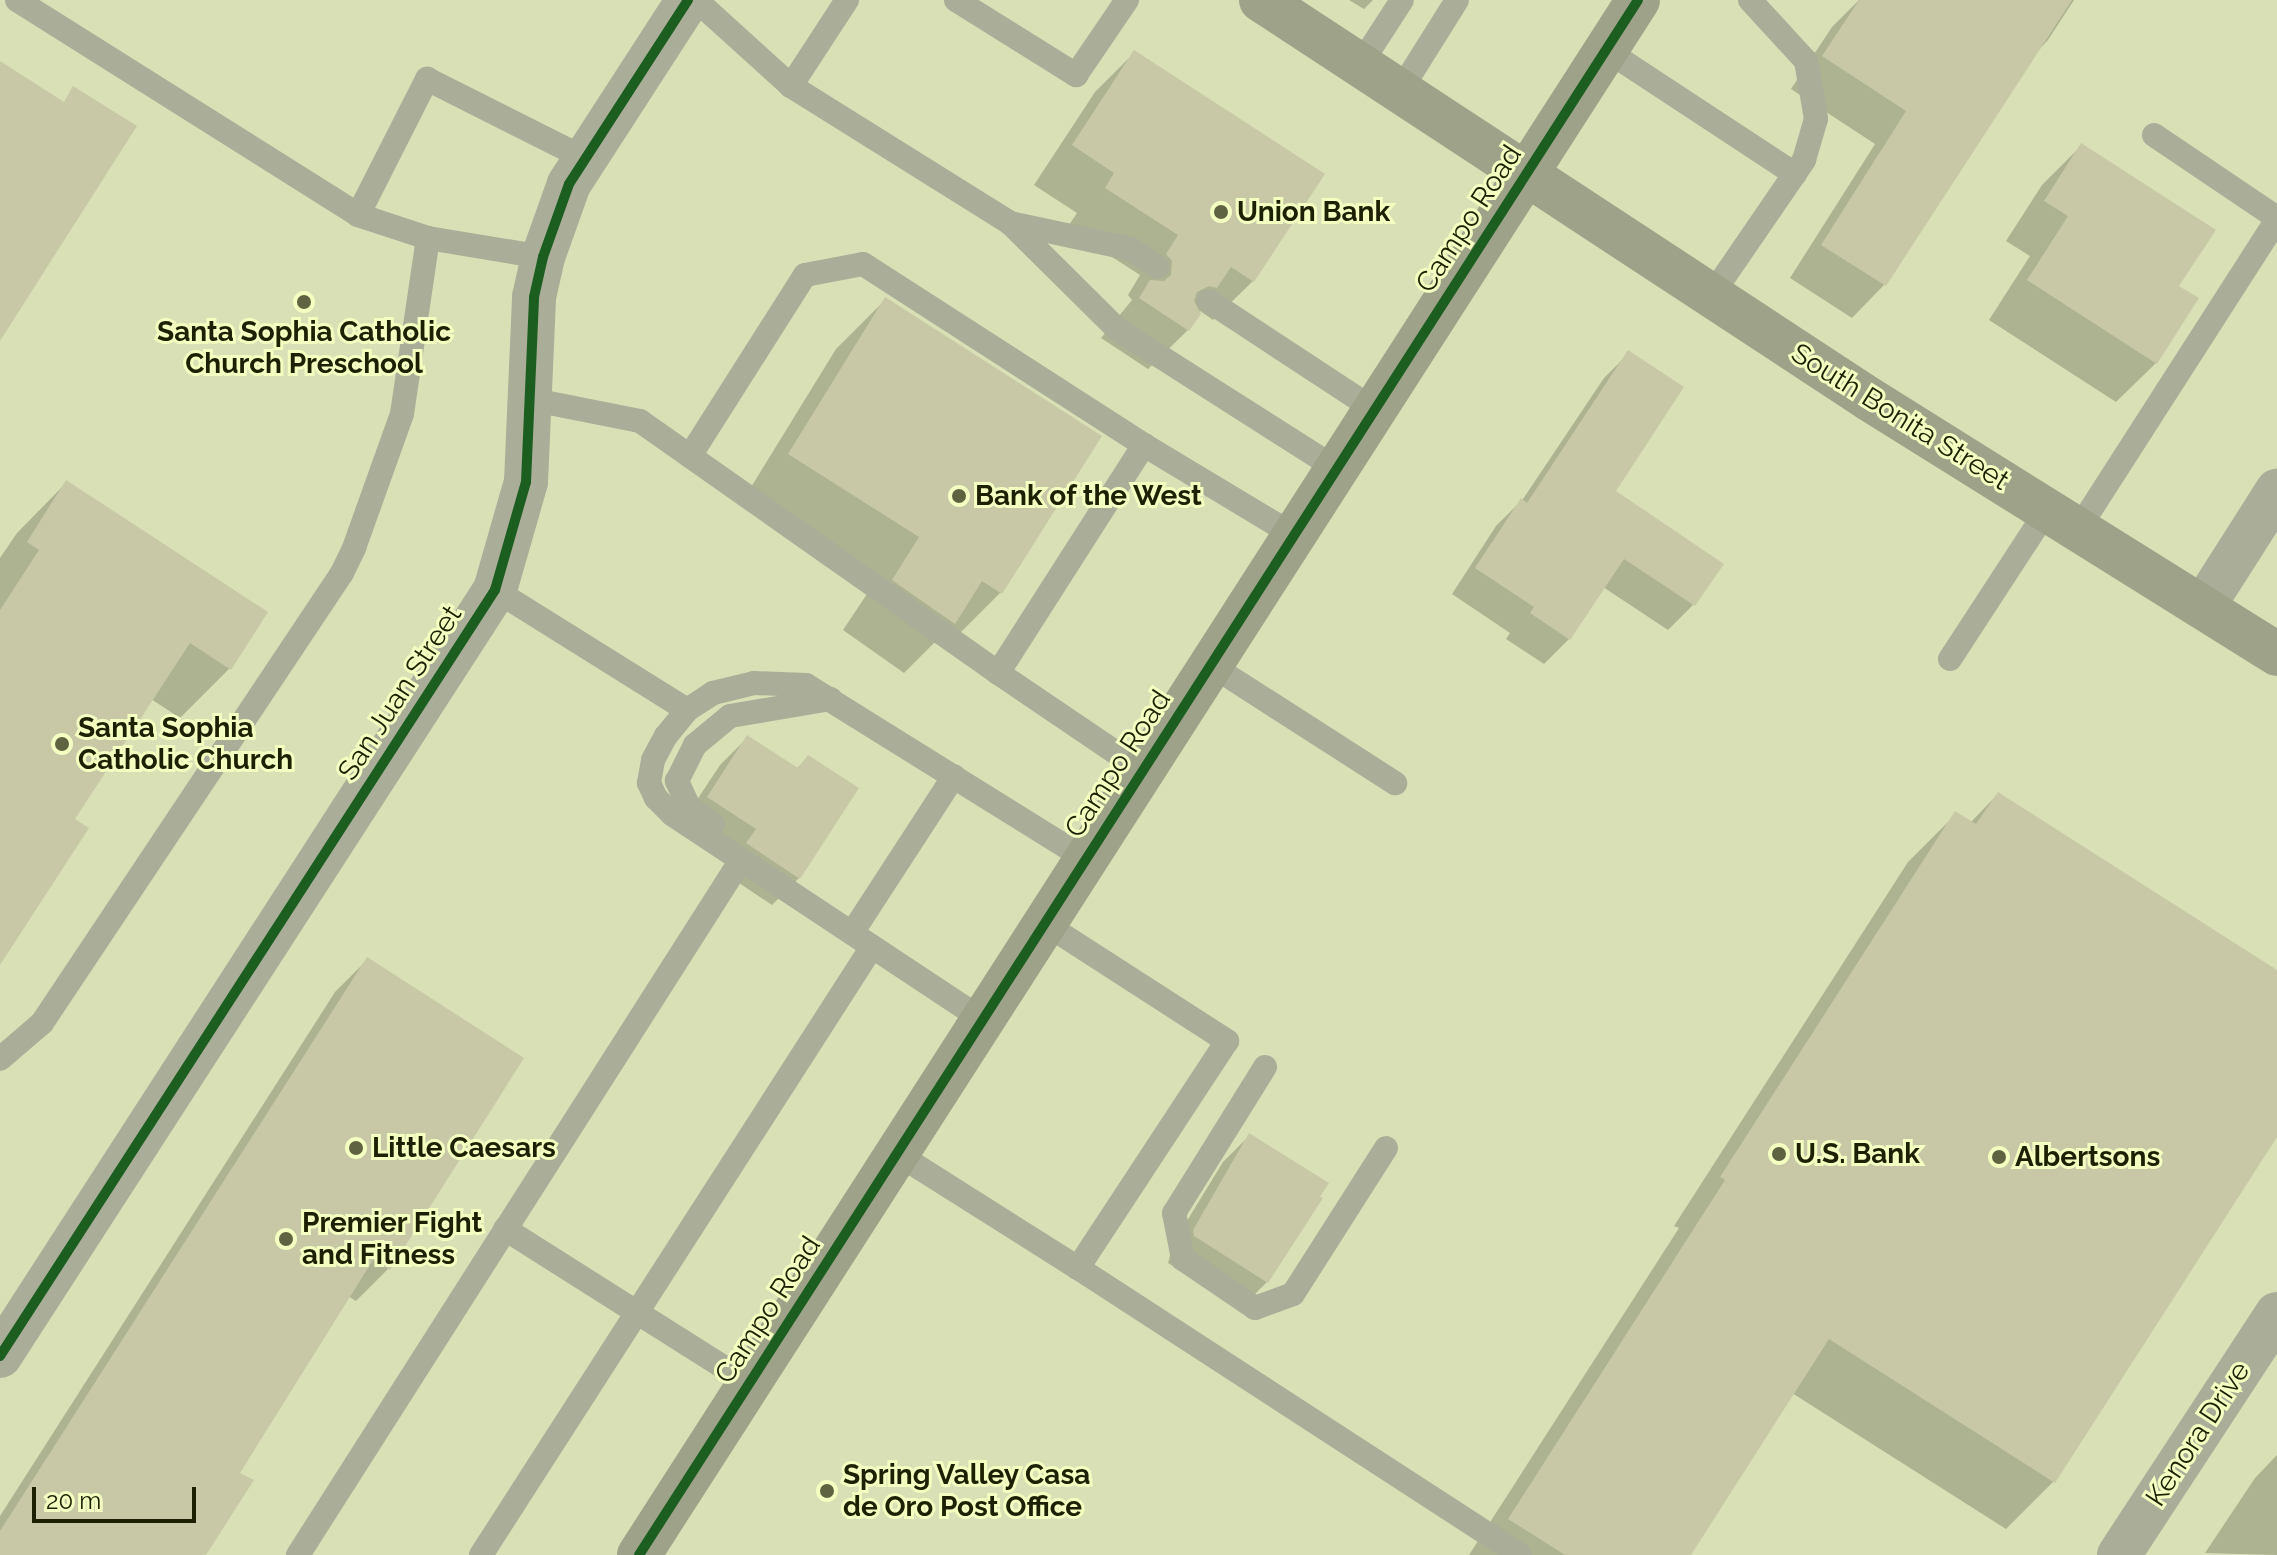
<!DOCTYPE html>
<style>
body{margin:0}
#map{position:relative;width:2277px;height:1555px;overflow:hidden;background:#d9e0b6;font-family:Raleway,sans-serif}
div>[style]{position:absolute}
[style*='--x']{left:calc(var(--x)*1px);top:calc(var(--y)*1px);width:calc(var(--w)*1px);rotate:calc(var(--a)*1deg)}
.shadow>*{inset:0;background:#0003}
.building>*{inset:0;background:#c8c8a7}
.lane>*{height:24px;margin:-12px;padding:0 12px;transform-origin:12px;border-radius:12px;background:#aaad98}
.street>*{height:44px;margin:-22px;padding:0 22px;transform-origin:22px;border-radius:22px;background:#aaad98}
.secondary>*{height:44px;margin:-22px;padding:0 22px;transform-origin:22px;border-radius:22px;background:#9ea288}
.cycleway>*{height:10px;margin:-5px;padding:0 5px;transform-origin:5px;border-radius:5px;background:#1b5e20}
.dots>*{width:22px;height:22px;translate:-50% -50%;box-sizing:border-box;border:4px solid #f4fec0;border-radius:50%}
span{translate:-50% -50%;white-space:nowrap;text-align:center;line-height:1.15;-webkit-text-stroke:6px #f4fec0;paint-order:stroke}
.poi-label{font-size:28px;color:#1d2002;font-weight:700}
.left{translate:0 -50%;text-align:left}
.street-label{font-size:28px;color:#1d2002}
.scale{position:absolute;left:32px;top:1487px;width:164px;height:36px;box-sizing:border-box;border:4px solid #1d2002;border-top:0;padding-left:10px;font-size:24px;line-height:28px;white-space:nowrap;color:#1d2002;-webkit-text-stroke:6px #f4fec0;paint-order:stroke}
</style>
<div id="map">
<div class="shadow">
<div style="clip-path:polygon(1349px 0,1373px 0,1364px 9px)"></div>
<div style="clip-path:polygon(1859px 0,2074px 0,2048px 40px,2035px 54px,1884px 285px,1852px 318px,1790px 278px,1875px 144px,1791px 89px,1832px 27px)"></div>
<div style="clip-path:polygon(1135px 52px,1253px 281px,1213px 320px,1200px 311px,1188px 330px,1148px 369px,1101px 338px,1132px 300px,1128px 295px,1140px 275px,1067px 228px,1077px 213px,1034px 185px,1095px 92px)"></div>
<div style="clip-path:polygon(2082px 145px,2176px 286px,2156px 363px,2116px 402px,1989px 320px,2030px 256px,2006px 241px,2042px 185px)"></div>
<div style="clip-path:polygon(886px 299px,1001px 592px,951px 642px,941px 636px,904px 673px,843px 630px,871px 588px,740px 505px,836px 349px)"></div>
<div style="clip-path:polygon(1629px 353px,1613px 492px,1693px 605px,1668px 630px,1603px 587px,1569px 639px,1544px 664px,1506px 639px,1510px 633px,1452px 594px,1496px 526px,1523px 499px,1604px 378px)"></div>
<div style="clip-path:polygon(66px 483px,230px 668px,180px 718px,151px 699px,72px 820px,0 961px,0 558px,17px 533px)"></div>
<div style="clip-path:polygon(747px 738px,796px 769px,808px 758px,799px 878px,772px 905px,721px 871px,731px 856px,681px 824px,720px 765px)"></div>
<div style="clip-path:polygon(1998px 794px,2277px 973px,2277px 1133px,2054px 1481px,2006px 1529px,1792px 1393px,1689px 1555px,1469px 1555px,1679px 1228px,1674px 1226px,1908px 862px,1956px 814px,1970px 823px)"></div>
<div style="clip-path:polygon(367px 960px,521px 1059px,388px 1269px,356px 1301px,348px 1296px,237px 1473px,204px 1555px,0 1555px,0 1516px,335px 992px)"></div>
<div style="clip-path:polygon(1250px 1135px,1318px 1197px,1267px 1282px,1240px 1309px,1168px 1263px,1174px 1242px,1223px 1162px)"></div>
<div style="clip-path:polygon(2277px 1455px,2277px 1555px,2205px 1553px,2255px 1478px)"></div>
</div>
<div class="building">
<div style="clip-path:polygon(1859px 0,2072px 0,1886px 286px,1821px 245px,1906px 111px,1822px 56px)"></div>
<div style="clip-path:polygon(1134px 50px,1325px 174px,1254px 282px,1231px 267px,1217px 288px,1209px 286px,1197px 292px,1194px 301px,1201px 314px,1189px 331px,1139px 298px,1150px 280px,1164px 281px,1171px 275px,1172px 261px,1166px 254px,1178px 235px,1105px 188px,1114px 173px,1072px 145px)"></div>
<div style="clip-path:polygon(0 61px,64px 102px,73px 86px,137px 126px,0 341px)"></div>
<div style="clip-path:polygon(2081px 143px,2216px 230px,2179px 286px,2199px 298px,2157px 364px,2027px 280px,2068px 216px,2044px 201px)"></div>
<div style="clip-path:polygon(885px 297px,1102px 436px,1002px 594px,982px 581px,955px 624px,892px 580px,919px 537px,788px 454px)"></div>
<div style="clip-path:polygon(1628px 350px,1684px 387px,1616px 491px,1724px 564px,1695px 606px,1624px 559px,1570px 640px,1530px 613px,1534px 607px,1475px 568px,1521px 498px,1527px 503px)"></div>
<div style="clip-path:polygon(66px 480px,268px 612px,231px 670px,190px 643px,75px 819px,89px 828px,0 965px,0 610px,39px 550px,27px 542px)"></div>
<div style="clip-path:polygon(747px 735px,798px 768px,808px 755px,859px 788px,800px 879px,746px 843px,756px 829px,707px 797px)"></div>
<div style="clip-path:polygon(1998px 792px,2277px 970px,2277px 1137px,2055px 1483px,1829px 1339px,1691px 1555px,1565px 1555px,1508px 1519px,1725px 1180px,1720px 1177px,1955px 811px,1976px 824px)"></div>
<div style="clip-path:polygon(367px 957px,524px 1058px,390px 1270px,373px 1260px,240px 1473px,254px 1480px,206px 1555px,0 1555px,0 1531px)"></div>
<div style="clip-path:polygon(1249px 1133px,1329px 1183px,1320px 1197px,1323px 1198px,1268px 1283px,1194px 1236px,1193px 1230px)"></div>
</div>
<div class="lane">
<div style="--x:17;--y:0;--w:403;--a:32.2"></div>
<div style="--x:358;--y:215;--w:74;--a:18.2"></div>
<div style="--x:696;--y:0;--w:128;--a:42.2"></div>
<div style="--x:847;--y:0;--w:103;--a:123.1"></div>
<div style="--x:791;--y:86;--w:258;--a:32"></div>
<div style="--x:1010;--y:223;--w:151;--a:44.7"></div>
<div style="--x:1117;--y:329;--w:261;--a:32.5"></div>
<div style="--x:956;--y:0;--w:142;--a:32"></div>
<div style="--x:1076;--y:75;--w:91;--a:-55.8"></div>
<div style="--x:1606;--y:50;--w:226;--a:33.3"></div>
<div style="--x:1360;--y:65;--w:77;--a:-57.1"></div>
<div style="--x:1400;--y:91;--w:107;--a:-57.9"></div>
<div style="--x:2154;--y:135;--w:148;--a:34"></div>
<div style="--x:358;--y:215;--w:153;--a:-63.1"></div>
<div style="--x:427;--y:79;--w:178;--a:26.7"></div>
<div style="--x:1010;--y:223;--w:124;--a:12.1"></div>
<div style="--x:1131;--y:249;--w:32;--a:34"></div>
<div style="--x:1711;--y:296;--w:165;--a:-55.6"></div>
<div style="--x:1804;--y:160;--w:43;--a:-73.7"></div>
<div style="--x:1816;--y:119;--w:59;--a:-99.8"></div>
<div style="--x:1806;--y:61;--w:83;--a:-132.6"></div>
<div style="--x:1209;--y:301;--w:199;--a:33.3"></div>
<div style="--x:529;--y:399;--w:113;--a:11.2"></div>
<div style="--x:640;--y:421;--w:438;--a:35.1"></div>
<div style="--x:690;--y:456;--w:214;--a:-57.6"></div>
<div style="--x:805;--y:275;--w:59;--a:-10.7"></div>
<div style="--x:863;--y:264;--w:334;--a:32.8"></div>
<div style="--x:1144;--y:445;--w:175;--a:31"></div>
<div style="--x:2077;--y:531;--w:371;--a:-57.3"></div>
<div style="--x:495;--y:590;--w:226;--a:32"></div>
<div style="--x:1950;--y:659;--w:178;--a:-56.9"></div>
<div style="--x:1211;--y:665;--w:219;--a:32.7"></div>
<div style="--x:1143;--y:771;--w:175;--a:-145.9"></div>
<div style="--x:998;--y:673;--w:271;--a:-57.4"></div>
<div style="--x:713;--y:824;--w:29;--a:-145"></div>
<div style="--x:689;--y:807;--w:29;--a:-115"></div>
<div style="--x:677;--y:781;--w:40;--a:-63.4"></div>
<div style="--x:695;--y:745;--w:45;--a:-39.6"></div>
<div style="--x:730;--y:716;--w:102;--a:-9.6"></div>
<div style="--x:1044;--y:923;--w:218;--a:32.8"></div>
<div style="--x:1227;--y:1041;--w:272;--a:123.3"></div>
<div style="--x:1078;--y:1268;--w:527;--a:33"></div>
<div style="--x:852;--y:933;--w:187;--a:-57"></div>
<div style="--x:983;--y:1020;--w:373;--a:-146.5"></div>
<div style="--x:672;--y:814;--w:23;--a:-135"></div>
<div style="--x:656;--y:798;--w:17;--a:-115"></div>
<div style="--x:649;--y:783;--w:23;--a:-80"></div>
<div style="--x:653;--y:760;--w:27;--a:-62"></div>
<div style="--x:666;--y:736;--w:33;--a:-51"></div>
<div style="--x:687;--y:710;--w:31;--a:-33"></div>
<div style="--x:713;--y:693;--w:42;--a:-13.7"></div>
<div style="--x:754;--y:683;--w:52;--a:2.2"></div>
<div style="--x:806;--y:685;--w:330;--a:31.9"></div>
<div style="--x:0;--y:1059;--w:55;--a:-40.6"></div>
<div style="--x:42;--y:1023;--w:541;--a:-56.31"></div>
<div style="--x:342;--y:573;--w:28;--a:-64"></div>
<div style="--x:354;--y:548;--w:142;--a:-70.3"></div>
<div style="--x:402;--y:414;--w:178;--a:-81.6"></div>
<div style="--x:428;--y:238;--w:117;--a:9.4"></div>
<div style="--x:1265;--y:1067;--w:172;--a:121.9"></div>
<div style="--x:1174;--y:1213;--w:47;--a:78.9"></div>
<div style="--x:1183;--y:1259;--w:87;--a:34.2"></div>
<div style="--x:1255;--y:1308;--w:40;--a:-20.2"></div>
<div style="--x:1293;--y:1294;--w:173;--a:-57.5"></div>
<div style="--x:896;--y:1153;--w:215;--a:32.3"></div>
<div style="--x:505;--y:1229;--w:289;--a:32.3"></div>
<div style="--x:298;--y:1555;--w:824;--a:-57.49"></div>
<div style="--x:481;--y:1555;--w:723;--a:-57.26"></div>
</div>
<div class="street">
<div style="--x:2203;--y:607;--w:138;--a:-57.5"></div>
<div style="--x:0;--y:1356;--w:912;--a:-57.13"></div>
<div style="--x:495;--y:590;--w:112;--a:-74"></div>
<div style="--x:526;--y:482;--w:185;--a:-87.5"></div>
<div style="--x:534;--y:297;--w:41;--a:-77.3"></div>
<div style="--x:543;--y:257;--w:77;--a:-70.4"></div>
<div style="--x:569;--y:184;--w:219;--a:-57.1"></div>
<div style="--x:2119;--y:1555;--w:288;--a:-56.8"></div>
</div>
<div class="secondary">
<div style="--x:1261;--y:0;--w:727;--a:33.27"></div>
<div style="--x:1869;--y:399;--w:481;--a:32"></div>
<div style="--x:639;--y:1555;--w:1848;--a:-57.28"></div>
</div>
<div class="cycleway">
<div style="--x:0;--y:1356;--w:912;--a:-57.13"></div>
<div style="--x:495;--y:590;--w:112;--a:-74"></div>
<div style="--x:526;--y:482;--w:185;--a:-87.5"></div>
<div style="--x:534;--y:297;--w:41;--a:-77.3"></div>
<div style="--x:543;--y:257;--w:77;--a:-70.4"></div>
<div style="--x:569;--y:184;--w:219;--a:-57.1"></div>
<div style="--x:639;--y:1555;--w:1848;--a:-57.28"></div>
</div>
<div class="dots">
<div style="left:1221px;top:212px;background:#5f6341"></div>
<div style="left:304px;top:302px;background:#5f6341"></div>
<div style="left:959px;top:496px;background:#5f6341"></div>
<div style="left:62px;top:744px;background:#5f6341"></div>
<div style="left:356px;top:1148px;background:#5f6341"></div>
<div style="left:1779px;top:1154px;background:#5f6341"></div>
<div style="left:1999px;top:1157px;background:#5f6341"></div>
<div style="left:286px;top:1239px;background:#5f6341"></div>
<div style="left:827px;top:1491px;background:#5f6341"></div>
</div>
<div class="poi-label">
<span class="left" style="left:1237px;top:212px">Union Bank</span>
<span style="left:304px;top:348px">Santa Sophia Catholic<br>Church Preschool</span>
<span class="left" style="left:975px;top:496px">Bank of the West</span>
<span class="left" style="left:78px;top:744px">Santa Sophia<br>Catholic Church</span>
<span class="left" style="left:372px;top:1148px">Little Caesars</span>
<span class="left" style="left:1795px;top:1154px">U.S. Bank</span>
<span class="left" style="left:2015px;top:1157px">Albertsons</span>
<span class="left" style="left:302px;top:1239px">Premier Fight<br>and Fitness</span>
<span class="left" style="left:843px;top:1491px">Spring Valley Casa<br>de Oro Post Office</span>
</div>
<div class="street-label">
<span style="left:1469px;top:219px;rotate:-57deg">Campo Road</span>
<span style="left:1900px;top:417px;rotate:32deg">South Bonita Street</span>
<span style="left:400px;top:693px;rotate:-57deg">San Juan Street</span>
<span style="left:1118px;top:764px;rotate:-57deg">Campo Road</span>
<span style="left:768px;top:1310px;rotate:-57deg">Campo Road</span>
<span style="left:2198px;top:1434px;rotate:-57deg">Kenora Drive</span>
</div>
<div class="scale">20 m</div>
</div>
